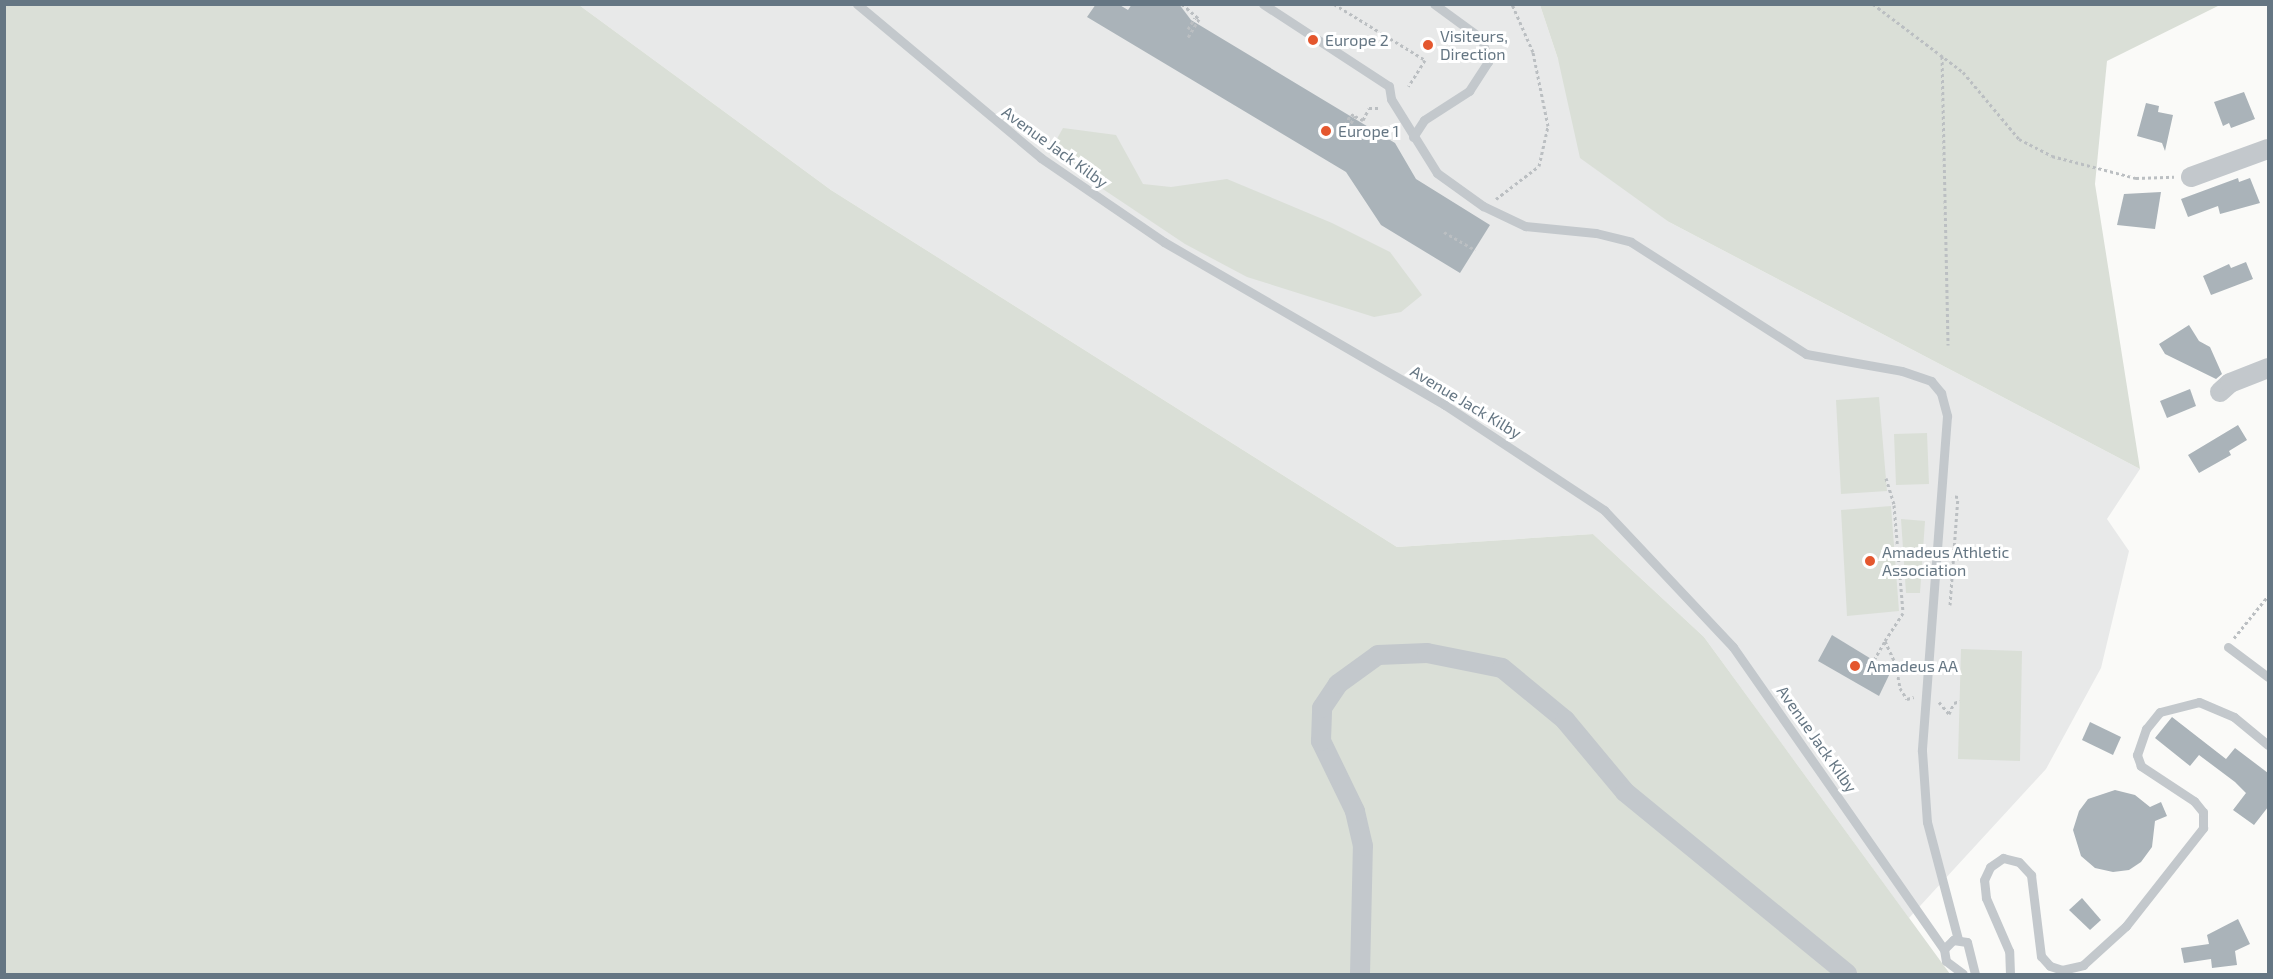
<!DOCTYPE html>
<style>
body{margin:0}
#map{position:relative;width:2273px;height:979px;overflow:hidden;background:#fafaf8;font-family:"Exo 2",sans-serif}
div>[style]{position:absolute}
[style*='--x']{left:calc(var(--x)*1px);top:calc(var(--y)*1px);width:calc(var(--w)*1px);rotate:calc(var(--a)*1deg)}
.built>*{inset:0;background:#e8e9e9}
.green>*{inset:0;background:#dadfd7}
.building>*{inset:0;background:#aab3b9}
.path>*{height:3px;margin-top:-1.5px;transform-origin:0;background:repeating-linear-gradient(90deg,#bbbfc2 0 3px,transparent 0 6px)}
.service>*{height:9px;margin:-4.5px;padding:0 4.5px;transform-origin:4.5px;border-radius:4.5px;background:#c3c8cc}
.minor>*{height:20px;margin:-10px;padding:0 10px;transform-origin:10px;border-radius:10px;background:#c3c8cc}
.dots>*{width:16px;height:16px;translate:-50% -50%;box-sizing:border-box;border:3px solid #fff;border-radius:50%}
span{translate:-50% -50%;white-space:nowrap;text-align:center;line-height:1.15;-webkit-text-stroke:6px #fff;paint-order:stroke}
.poi-label{font-size:16px;color:#657683}
.left{translate:0 -50%;text-align:left}
.street-label{font-size:16px;color:#657683}
.frame{position:absolute;inset:0;border:6px solid #657683;pointer-events:none}
</style>
<div id="map">
<div class="built">
<div style="clip-path:polygon(579px 5px,1540px 5px,1558px 59px,1669px 222px,2140px 469px,2107px 519px,2129px 551px,2101px 668px,2046px 769px,1909px 918px,1704px 637px,1593px 534px,1397px 547px,831px 190px)"></div>
</div>
<div class="green">
<div style="clip-path:polygon(5px 4px,579px 5px,831px 190px,1397px 547px,1593px 534px,1704px 637px,1950px 974px,5px 974px)"></div>
<div style="clip-path:polygon(1540px 5px,2220px 5px,2107px 61px,2095px 184px,2140px 469px,1669px 222px,1580px 158px,1558px 59px)"></div>
<div style="clip-path:polygon(1063px 128px,1116px 135px,1143px 184px,1171px 187px,1227px 179px,1332px 223px,1390px 252px,1422px 295px,1401px 312px,1374px 317px,1247px 277px,1185px 244px,1049px 153px)"></div>
<div style="clip-path:polygon(1879px 397px,1887px 491px,1841px 494px,1836px 400px)"></div>
<div style="clip-path:polygon(1927px 433px,1929px 484px,1896px 485px,1894px 434px)"></div>
<div style="clip-path:polygon(1891px 506px,1899px 611px,1847px 616px,1841px 510px)"></div>
<div style="clip-path:polygon(1901px 519px,1925px 521px,1920px 593px,1906px 593px)"></div>
<div style="clip-path:polygon(1961px 649px,2022px 651px,2020px 761px,1958px 759px)"></div>
</div>
<div class="building">
<div style="clip-path:polygon(1096px 4px,1118px 4px,1128px 10px,1132px 4px,1179px 4px,1191px 20px,1395px 143px,1416px 179px,1490px 225px,1460px 273px,1381px 225px,1346px 172px,1087px 17px)"></div>
<div style="clip-path:polygon(2244px 92px,2255px 119px,2231px 128px,2229px 123px,2223px 126px,2214px 102px)"></div>
<div style="clip-path:polygon(2146px 103px,2159px 106px,2158px 112px,2173px 115px,2165px 151px,2162px 143px,2137px 136px)"></div>
<div style="clip-path:polygon(2238px 178px,2239px 182px,2250px 178px,2260px 203px,2220px 214px,2218px 206px,2188px 217px,2181px 199px)"></div>
<div style="clip-path:polygon(2161px 192px,2155px 229px,2117px 225px,2124px 194px)"></div>
<div style="clip-path:polygon(2246px 262px,2253px 279px,2211px 295px,2203px 276px,2229px 264px,2231px 268px)"></div>
<div style="clip-path:polygon(2189px 325px,2199px 341px,2210px 347px,2222px 374px,2216px 379px,2165px 354px,2159px 344px)"></div>
<div style="clip-path:polygon(2190px 389px,2196px 406px,2167px 418px,2160px 401px)"></div>
<div style="clip-path:polygon(2238px 425px,2247px 440px,2229px 451px,2231px 455px,2199px 473px,2188px 455px)"></div>
<div style="clip-path:polygon(1832px 635px,1891px 671px,1879px 696px,1818px 661px)"></div>
<div style="clip-path:polygon(2172px 717px,2226px 759px,2235px 748px,2268px 773px,2268px 807px,2254px 825px,2233px 810px,2246px 793px,2235px 782px,2199px 755px,2190px 766px,2155px 738px)"></div>
<div style="clip-path:polygon(2090px 722px,2121px 737px,2113px 755px,2082px 740px)"></div>
<div style="clip-path:polygon(2115px 790px,2135px 795px,2150px 807px,2161px 802px,2167px 816px,2155px 821px,2152px 847px,2141px 862px,2129px 870px,2113px 872px,2095px 868px,2081px 856px,2073px 830px,2079px 811px,2088px 799px)"></div>
<div style="clip-path:polygon(2082px 898px,2101px 920px,2090px 930px,2069px 910px)"></div>
<div style="clip-path:polygon(2238px 919px,2250px 944px,2235px 951px,2237px 965px,2212px 968px,2211px 959px,2184px 963px,2181px 948px,2209px 944px,2207px 935px)"></div>
</div>
<div class="path">
<div style="--x:1182;--y:4;--w:23;--a:41"></div>
<div style="--x:1199;--y:19;--w:23;--a:121"></div>
<div style="--x:1334;--y:4;--w:107;--a:31.6"></div>
<div style="--x:1425;--y:60;--w:31;--a:122"></div>
<div style="--x:1873;--y:4;--w:113;--a:37.1"></div>
<div style="--x:1963;--y:72;--w:87;--a:50.1"></div>
<div style="--x:2019;--y:139;--w:37;--a:27"></div>
<div style="--x:2052;--y:156;--w:87;--a:14.7"></div>
<div style="--x:2136;--y:178;--w:38;--a:-2"></div>
<div style="--x:1188;--y:29;--w:13;--a:-58"></div>
<div style="--x:1942;--y:56;--w:289;--a:88.8"></div>
<div style="--x:1348;--y:128;--w:14;--a:-60"></div>
<div style="--x:1355;--y:116;--w:9;--a:27"></div>
<div style="--x:1363;--y:120;--w:13;--a:-63"></div>
<div style="--x:1369;--y:108;--w:12;--a:0"></div>
<div style="--x:1339;--y:135;--w:24;--a:-60"></div>
<div style="--x:1351;--y:114;--w:4;--a:27"></div>
<div style="--x:1496;--y:199;--w:54;--a:-37.5"></div>
<div style="--x:1539;--y:166;--w:41;--a:-77.3"></div>
<div style="--x:1548;--y:126;--w:76;--a:-101.5"></div>
<div style="--x:1533;--y:52;--w:52;--a:-113.6"></div>
<div style="--x:1444;--y:232;--w:36;--a:30"></div>
<div style="--x:1886;--y:478;--w:28;--a:73"></div>
<div style="--x:1894;--y:505;--w:108;--a:85.2"></div>
<div style="--x:1903;--y:613;--w:33;--a:123"></div>
<div style="--x:1885;--y:641;--w:26;--a:65"></div>
<div style="--x:1896;--y:665;--w:23;--a:80"></div>
<div style="--x:1900;--y:688;--w:13;--a:58"></div>
<div style="--x:1907;--y:699;--w:7;--a:-16"></div>
<div style="--x:1950;--y:605;--w:108;--a:-85.8"></div>
<div style="--x:1958;--y:497;--w:6;--a:-171"></div>
<div style="--x:2234;--y:638;--w:54;--a:-51"></div>
<div style="--x:1874;--y:660;--w:22;--a:-60"></div>
<div style="--x:1939;--y:702;--w:16;--a:50"></div>
<div style="--x:1949;--y:714;--w:12;--a:-66"></div>
<div style="--x:1954;--y:703;--w:6;--a:-18"></div>
</div>
<div class="service">
<div style="--x:857;--y:4;--w:240;--a:39.9"></div>
<div style="--x:1041;--y:158;--w:149;--a:34.3"></div>
<div style="--x:1164;--y:242;--w:325;--a:30.1"></div>
<div style="--x:1445;--y:405;--w:191;--a:33.4"></div>
<div style="--x:1604;--y:510;--w:188;--a:46.7"></div>
<div style="--x:1733;--y:647;--w:368;--a:55.1"></div>
<div style="--x:1944;--y:949;--w:12;--a:81"></div>
<div style="--x:1946;--y:961;--w:21;--a:37"></div>
<div style="--x:1263;--y:4;--w:150;--a:33.1"></div>
<div style="--x:1389;--y:86;--w:13;--a:81"></div>
<div style="--x:1391;--y:99;--w:87;--a:58.1"></div>
<div style="--x:1437;--y:173;--w:57;--a:35.7"></div>
<div style="--x:1483;--y:206;--w:47;--a:25.5"></div>
<div style="--x:1525;--y:226;--w:71;--a:5.6"></div>
<div style="--x:1596;--y:233;--w:36;--a:14"></div>
<div style="--x:1631;--y:242;--w:208;--a:32.6"></div>
<div style="--x:1806;--y:354;--w:97;--a:10"></div>
<div style="--x:1902;--y:371;--w:31;--a:19"></div>
<div style="--x:1931;--y:381;--w:16;--a:50"></div>
<div style="--x:1941;--y:393;--w:24;--a:75"></div>
<div style="--x:1947;--y:416;--w:336;--a:94.3"></div>
<div style="--x:1922;--y:751;--w:71;--a:86"></div>
<div style="--x:1927;--y:822;--w:121;--a:75.2"></div>
<div style="--x:1413;--y:137;--w:20;--a:-57"></div>
<div style="--x:1424;--y:120;--w:54;--a:-32.8"></div>
<div style="--x:1469;--y:91;--w:35;--a:-57"></div>
<div style="--x:1488;--y:62;--w:24;--a:-105"></div>
<div style="--x:1482;--y:39;--w:59;--a:-143.9"></div>
<div style="--x:2228;--y:647;--w:50;--a:36.9"></div>
<div style="--x:1944;--y:949;--w:13;--a:-45"></div>
<div style="--x:1953;--y:940;--w:14;--a:8"></div>
<div style="--x:1967;--y:942;--w:33;--a:76"></div>
<div style="--x:2010;--y:974;--w:23;--a:-92"></div>
<div style="--x:2009;--y:951;--w:58;--a:-113.5"></div>
<div style="--x:1986;--y:898;--w:18;--a:-96"></div>
<div style="--x:1984;--y:880;--w:14;--a:-65"></div>
<div style="--x:1990;--y:867;--w:16;--a:-35"></div>
<div style="--x:2003;--y:858;--w:16;--a:14"></div>
<div style="--x:2019;--y:862;--w:18;--a:47"></div>
<div style="--x:2031;--y:875;--w:82;--a:83"></div>
<div style="--x:2041;--y:956;--w:13;--a:48"></div>
<div style="--x:2050;--y:966;--w:13;--a:18"></div>
<div style="--x:2062;--y:970;--w:22;--a:-13"></div>
<div style="--x:2083;--y:965;--w:58;--a:-42.2"></div>
<div style="--x:2126;--y:926;--w:125;--a:-51.8"></div>
<div style="--x:2203;--y:828;--w:16;--a:-90"></div>
<div style="--x:2203;--y:812;--w:14;--a:-129"></div>
<div style="--x:2194;--y:801;--w:64;--a:-146.6"></div>
<div style="--x:2141;--y:766;--w:12;--a:-110"></div>
<div style="--x:2137;--y:755;--w:28;--a:-71"></div>
<div style="--x:2146;--y:729;--w:22;--a:-51"></div>
<div style="--x:2160;--y:712;--w:40;--a:-14.4"></div>
<div style="--x:2199;--y:702;--w:38;--a:23"></div>
<div style="--x:2234;--y:717;--w:44;--a:39.5"></div>
</div>
<div class="minor">
<div style="--x:2191;--y:177;--w:82;--a:-20"></div>
<div style="--x:2220;--y:392;--w:13;--a:-42"></div>
<div style="--x:2230;--y:383;--w:41;--a:-21.5"></div>
<div style="--x:1360;--y:974;--w:128;--a:-88.7"></div>
<div style="--x:1363;--y:846;--w:36;--a:-103"></div>
<div style="--x:1355;--y:811;--w:78;--a:-115.9"></div>
<div style="--x:1321;--y:741;--w:33;--a:-88"></div>
<div style="--x:1322;--y:708;--w:29;--a:-56"></div>
<div style="--x:1338;--y:684;--w:49;--a:-35.9"></div>
<div style="--x:1378;--y:655;--w:49;--a:-2.3"></div>
<div style="--x:1427;--y:653;--w:76;--a:11.3"></div>
<div style="--x:1502;--y:668;--w:82;--a:39.5"></div>
<div style="--x:1565;--y:720;--w:94;--a:50.2"></div>
<div style="--x:1625;--y:792;--w:287;--a:39.3"></div>
</div>
<div class="dots">
<div style="left:1313px;top:40px;background:#e4572e"></div>
<div style="left:1428px;top:45px;background:#e4572e"></div>
<div style="left:1326px;top:131px;background:#e4572e"></div>
<div style="left:1870px;top:561px;background:#e4572e"></div>
<div style="left:1855px;top:666px;background:#e4572e"></div>
</div>
<div class="poi-label">
<span class="left" style="left:1440px;top:45px">Visiteurs,<br>Direction</span>
<span class="left" style="left:1325px;top:40px">Europe 2</span>
<span class="left" style="left:1338px;top:131px">Europe 1</span>
<span class="left" style="left:1882px;top:561px">Amadeus Athletic<br>Association</span>
<span class="left" style="left:1867px;top:666px">Amadeus AA</span>
</div>
<div class="street-label">
<span style="left:1055px;top:147px;rotate:36deg">Avenue Jack Kilby</span>
<span style="left:1466px;top:402px;rotate:31deg">Avenue Jack Kilby</span>
<span style="left:1817px;top:739px;rotate:55deg">Avenue Jack Kilby</span>
</div>
<div class="frame"></div>
</div>
